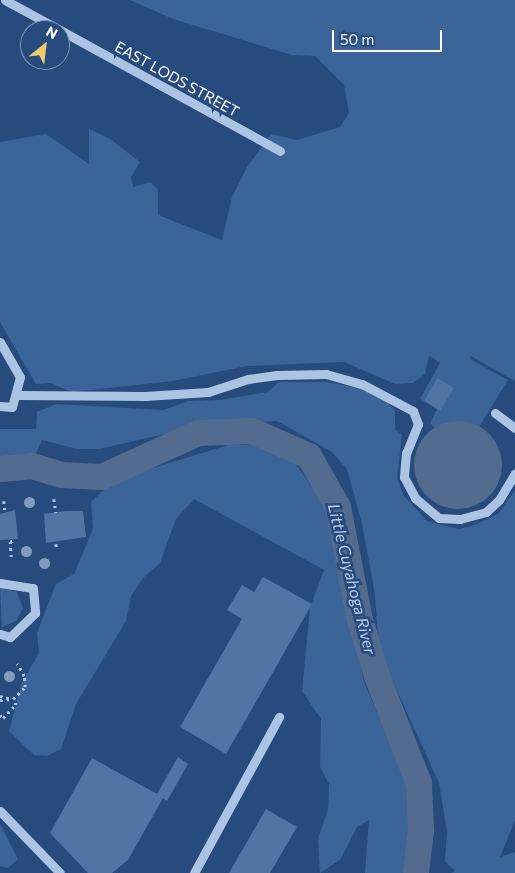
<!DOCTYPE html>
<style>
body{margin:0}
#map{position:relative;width:515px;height:873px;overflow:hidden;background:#274b7c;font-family:Commissioner,sans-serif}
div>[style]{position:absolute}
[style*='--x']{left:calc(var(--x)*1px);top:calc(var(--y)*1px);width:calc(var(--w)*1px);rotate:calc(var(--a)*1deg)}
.green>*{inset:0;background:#3b6499}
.water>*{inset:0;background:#526b8f}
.round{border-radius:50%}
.river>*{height:26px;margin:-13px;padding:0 13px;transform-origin:13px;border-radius:13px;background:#526b8f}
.building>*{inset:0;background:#5074a4}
.path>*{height:2.5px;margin-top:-1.25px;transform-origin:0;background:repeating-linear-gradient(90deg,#acc4e4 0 2.5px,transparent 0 6.5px)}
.minor>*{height:9px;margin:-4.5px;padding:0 4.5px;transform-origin:4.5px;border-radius:4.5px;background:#acc4e4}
.trees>*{width:11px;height:11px;margin:-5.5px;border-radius:50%;background:#839cbd}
span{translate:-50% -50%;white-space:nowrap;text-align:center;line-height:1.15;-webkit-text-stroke:5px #274b7c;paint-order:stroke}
.street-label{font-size:15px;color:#fff}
.water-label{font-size:16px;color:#b8ceec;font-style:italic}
.north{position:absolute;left:20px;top:20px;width:50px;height:50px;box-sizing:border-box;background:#274b7c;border:1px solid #7d93b0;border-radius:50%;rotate:29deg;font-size:14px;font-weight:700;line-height:20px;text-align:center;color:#fff}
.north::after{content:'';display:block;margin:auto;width:18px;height:22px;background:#eccb73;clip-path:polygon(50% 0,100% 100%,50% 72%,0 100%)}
.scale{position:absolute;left:332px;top:30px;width:110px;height:22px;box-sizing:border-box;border:2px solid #fff;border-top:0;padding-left:6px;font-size:15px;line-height:18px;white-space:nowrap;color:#fff;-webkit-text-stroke:4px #274b7c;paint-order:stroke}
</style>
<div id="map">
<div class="green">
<div style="clip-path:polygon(130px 0,515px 0,515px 381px,471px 356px,470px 359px,508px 380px,479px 427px,448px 422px,435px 428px,430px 423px,437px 409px,437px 378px,424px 401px,420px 399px,440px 363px,429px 355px,425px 374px,413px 383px,395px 384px,344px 362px,247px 366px,173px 381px,72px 392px,50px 383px,36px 384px,0 322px,0 142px,46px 134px,89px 164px,89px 129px,110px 139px,140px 162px,131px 177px,133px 187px,151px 182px,158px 190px,158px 215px,222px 240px,232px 197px,247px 167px,271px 134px,297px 140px,340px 127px,349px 113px,344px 85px,315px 56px,292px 55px,173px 19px)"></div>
<div style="clip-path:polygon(279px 382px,328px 382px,362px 389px,385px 401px,395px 410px,395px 429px,402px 435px,397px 478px,404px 496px,427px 521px,459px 529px,472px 526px,498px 514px,515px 490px,515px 820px,500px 857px,515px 852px,515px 873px,451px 873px,455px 871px,445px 861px,447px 831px,439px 783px,379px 651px,375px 595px,362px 524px,347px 469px,332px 452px,277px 421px,200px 426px,99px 449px,77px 449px,42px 440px,24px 480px,0 482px,0 429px,36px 429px,37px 412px,56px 404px,164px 410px,188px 401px,219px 400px,268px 392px)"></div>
<div style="clip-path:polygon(260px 444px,289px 454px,330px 514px,338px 535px,347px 578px,345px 598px,364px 682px,407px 780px,415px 810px,409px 873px,365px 873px,369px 820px,357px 827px,340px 860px,320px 873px,318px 838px,328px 810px,329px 784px,320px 767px,321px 719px,302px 691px,310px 608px,324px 570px,194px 499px,176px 519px,160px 563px,143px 578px,131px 596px,126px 621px,76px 704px,61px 749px,47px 756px,34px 755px,9px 731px,22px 682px,39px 653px,37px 633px,56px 584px,74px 574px,93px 529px,91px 502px,114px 480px,228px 445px)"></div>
<div style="clip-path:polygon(0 587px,17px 592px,23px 608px,16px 621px,2px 627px)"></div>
<div style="clip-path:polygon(0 824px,18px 859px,8px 868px,0 866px)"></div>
</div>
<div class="water">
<div class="round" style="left:414px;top:421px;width:88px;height:88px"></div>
</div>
<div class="river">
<div style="--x:0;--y:469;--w:32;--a:-5"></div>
<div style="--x:32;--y:466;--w:30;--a:17"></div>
<div style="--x:61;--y:475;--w:41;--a:2.8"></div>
<div style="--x:102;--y:477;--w:106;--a:-24.6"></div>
<div style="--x:198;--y:433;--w:54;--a:-2.1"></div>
<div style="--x:252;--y:431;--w:62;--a:23.7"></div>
<div style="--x:309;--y:456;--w:59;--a:60.4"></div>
<div style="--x:338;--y:507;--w:115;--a:79"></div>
<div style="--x:360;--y:620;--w:59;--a:73.1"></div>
<div style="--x:377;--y:676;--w:116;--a:68.7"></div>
<div style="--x:419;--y:784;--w:46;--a:87.5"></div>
<div style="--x:421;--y:830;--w:43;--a:96.6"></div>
</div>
<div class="building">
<div style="clip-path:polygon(437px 378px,454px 388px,440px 411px,424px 401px)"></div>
<div style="clip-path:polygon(15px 510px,18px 539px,0 540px,0 514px)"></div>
<div style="clip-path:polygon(66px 511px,83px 511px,86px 537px,46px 543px,44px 514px)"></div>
<div style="clip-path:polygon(263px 577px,312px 604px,226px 754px,180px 727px,242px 619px,227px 610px,242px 585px,254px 592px)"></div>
<div style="clip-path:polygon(178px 757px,188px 764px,167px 801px,163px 798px,128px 860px,112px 873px,88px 873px,50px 833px,92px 758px,157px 794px)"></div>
<div style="clip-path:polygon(266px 809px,297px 827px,270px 873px,229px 873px)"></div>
</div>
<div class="path">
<div style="--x:54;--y:499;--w:14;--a:82"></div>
<div style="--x:4;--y:501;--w:10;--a:84"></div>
<div style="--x:56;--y:544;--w:6;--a:81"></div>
<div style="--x:11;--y:557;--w:15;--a:-94"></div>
<div style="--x:10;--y:542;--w:6;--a:-31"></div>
<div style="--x:0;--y:696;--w:12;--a:14"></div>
<div style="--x:0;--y:700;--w:13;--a:-4"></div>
<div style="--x:13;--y:699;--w:17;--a:-45"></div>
<div style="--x:25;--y:687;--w:11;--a:-95"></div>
<div style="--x:24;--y:676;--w:14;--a:-120"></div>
<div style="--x:0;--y:715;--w:4;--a:45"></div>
<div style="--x:3;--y:718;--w:18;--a:-47"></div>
<div style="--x:15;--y:705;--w:6;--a:-81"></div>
</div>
<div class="minor">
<div style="--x:5;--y:0;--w:63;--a:28.6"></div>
<div style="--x:60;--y:30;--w:251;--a:28.8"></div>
<div style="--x:0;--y:342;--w:40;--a:60.3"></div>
<div style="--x:20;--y:377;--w:31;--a:105"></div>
<div style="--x:12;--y:407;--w:12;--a:-175"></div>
<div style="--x:18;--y:395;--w:127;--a:0.5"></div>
<div style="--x:145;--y:396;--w:63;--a:-3.6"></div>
<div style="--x:208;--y:392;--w:42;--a:-18"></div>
<div style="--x:248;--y:379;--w:29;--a:-8"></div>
<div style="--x:277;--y:375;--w:49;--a:-1.2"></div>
<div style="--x:326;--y:374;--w:37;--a:16"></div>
<div style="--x:362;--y:384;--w:58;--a:27.9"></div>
<div style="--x:413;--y:411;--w:14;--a:69"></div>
<div style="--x:418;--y:424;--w:31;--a:112"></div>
<div style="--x:406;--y:453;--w:24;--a:95"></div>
<div style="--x:404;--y:477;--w:24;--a:62"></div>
<div style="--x:415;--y:498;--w:31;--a:40"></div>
<div style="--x:439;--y:518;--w:21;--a:3"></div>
<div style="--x:460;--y:519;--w:27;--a:-15"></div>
<div style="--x:486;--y:512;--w:18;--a:-43"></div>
<div style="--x:499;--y:500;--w:31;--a:-59"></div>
<div style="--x:495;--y:413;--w:25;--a:37"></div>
<div style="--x:0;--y:583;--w:33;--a:9"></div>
<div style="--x:33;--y:588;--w:25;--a:85"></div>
<div style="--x:35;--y:613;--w:35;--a:136"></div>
<div style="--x:10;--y:637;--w:10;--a:-163"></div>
<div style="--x:0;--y:811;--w:86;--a:45.9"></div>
<div style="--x:194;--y:873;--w:178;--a:-61.4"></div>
</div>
<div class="trees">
<div style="left:29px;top:502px"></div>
<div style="left:26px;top:551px"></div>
<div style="left:44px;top:563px"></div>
<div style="left:9px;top:676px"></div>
</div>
<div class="street-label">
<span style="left:177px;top:79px;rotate:29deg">EAST LODS STREET</span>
</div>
<div class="water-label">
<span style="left:352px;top:579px;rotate:76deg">Little Cuyahoga River</span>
</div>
<div class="north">N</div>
<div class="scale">50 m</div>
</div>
